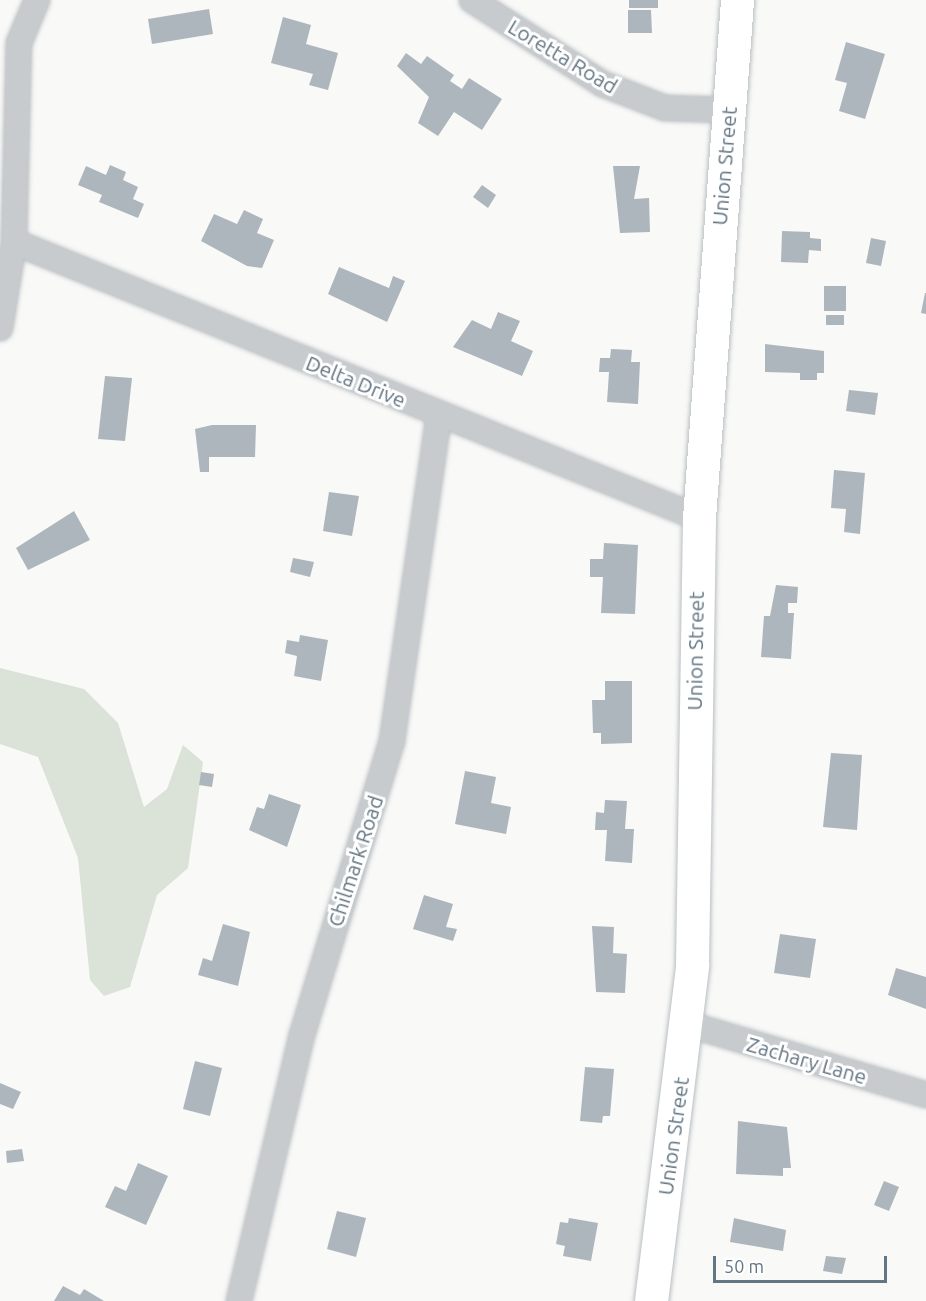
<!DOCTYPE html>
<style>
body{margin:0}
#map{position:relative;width:926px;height:1301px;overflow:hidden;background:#f9f9f7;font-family:Ubuntu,sans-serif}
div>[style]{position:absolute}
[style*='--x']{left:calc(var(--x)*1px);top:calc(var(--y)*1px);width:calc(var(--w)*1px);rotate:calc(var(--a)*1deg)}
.green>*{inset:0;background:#dbe2d8}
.building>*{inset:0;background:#adb6bc}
.roads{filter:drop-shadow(0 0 2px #b9bfc3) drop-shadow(0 0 2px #b9bfc3)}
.minor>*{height:24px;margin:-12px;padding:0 12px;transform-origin:12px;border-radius:12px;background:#c7cbce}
.secondary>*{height:33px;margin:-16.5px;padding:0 16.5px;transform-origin:16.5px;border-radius:16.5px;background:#fff}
span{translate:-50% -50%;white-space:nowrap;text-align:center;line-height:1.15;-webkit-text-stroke:6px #fff;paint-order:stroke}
.street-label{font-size:21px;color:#637683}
.scale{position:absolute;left:713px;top:1256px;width:174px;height:27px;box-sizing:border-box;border:3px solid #637683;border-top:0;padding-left:8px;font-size:18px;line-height:21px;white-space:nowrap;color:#637683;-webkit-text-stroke:4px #fff;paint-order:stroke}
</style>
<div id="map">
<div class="green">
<div style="clip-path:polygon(0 668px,84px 689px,118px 723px,144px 807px,167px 789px,183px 745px,203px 762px,188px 868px,157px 895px,130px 987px,104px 996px,90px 980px,78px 858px,38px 757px,0 744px)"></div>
</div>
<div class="building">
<div style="clip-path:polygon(629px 0,658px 0,658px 8px,629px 8px)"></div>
<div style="clip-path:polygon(209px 9px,213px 34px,152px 44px,148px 19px)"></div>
<div style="clip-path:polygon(628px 10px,651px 10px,652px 33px,628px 33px)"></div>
<div style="clip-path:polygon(283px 17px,311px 25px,306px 44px,338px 53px,328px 90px,309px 85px,313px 74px,271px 63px)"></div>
<div style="clip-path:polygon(846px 42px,885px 54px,865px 119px,839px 111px,847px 83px,835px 80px)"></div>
<div style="clip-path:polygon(406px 53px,421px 64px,427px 56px,454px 75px,450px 81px,462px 89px,469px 78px,502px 99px,482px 130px,454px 112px,438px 136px,418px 123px,429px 97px,397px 66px)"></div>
<div style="clip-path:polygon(110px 165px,126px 172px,123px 180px,138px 187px,133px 199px,144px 204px,138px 218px,99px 202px,102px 195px,78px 185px,86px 166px,106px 175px)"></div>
<div style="clip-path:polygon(613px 166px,640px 166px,634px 199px,649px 198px,650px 232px,620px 233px)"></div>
<div style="clip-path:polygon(482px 185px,496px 195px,488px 208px,473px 197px)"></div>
<div style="clip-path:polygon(244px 210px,263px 219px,257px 233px,274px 240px,262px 268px,247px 266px,201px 241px,214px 214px,237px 224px)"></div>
<div style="clip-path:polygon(782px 231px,810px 232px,810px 238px,821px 239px,821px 251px,809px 250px,808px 263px,781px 262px)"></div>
<div style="clip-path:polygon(871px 238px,886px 241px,881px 266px,866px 263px)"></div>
<div style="clip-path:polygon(339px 267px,389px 288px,393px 276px,405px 281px,387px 322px,328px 294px)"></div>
<div style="clip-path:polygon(824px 286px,846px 286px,846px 311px,824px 311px)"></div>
<div style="clip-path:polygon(925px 293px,926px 293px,926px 314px,921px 313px)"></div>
<div style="clip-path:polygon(498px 312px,520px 321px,511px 341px,533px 351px,522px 376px,453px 347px,472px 320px,491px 329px)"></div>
<div style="clip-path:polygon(826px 315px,844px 315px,844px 325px,826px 325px)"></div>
<div style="clip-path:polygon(765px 344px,824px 351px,824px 373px,817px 373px,817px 380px,800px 380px,800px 373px,765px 372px)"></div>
<div style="clip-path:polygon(611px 349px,632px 350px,631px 362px,640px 362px,638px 404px,607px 402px,609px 372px,599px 372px,600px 358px,610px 358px)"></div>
<div style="clip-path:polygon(105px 376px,132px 378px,125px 441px,98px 439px)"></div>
<div style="clip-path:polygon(849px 390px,878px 393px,875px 415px,846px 411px)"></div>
<div style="clip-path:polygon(212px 425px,256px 425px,255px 457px,209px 457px,209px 472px,200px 472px,195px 429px)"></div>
<div style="clip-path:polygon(834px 470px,865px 473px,860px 534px,844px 532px,846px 509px,831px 508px)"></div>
<div style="clip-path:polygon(329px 492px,359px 496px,352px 536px,323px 531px)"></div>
<div style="clip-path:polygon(74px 511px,90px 540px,28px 570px,16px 548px)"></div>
<div style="clip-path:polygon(604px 543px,638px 545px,635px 614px,601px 613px,603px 577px,590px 577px,590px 559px,603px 559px)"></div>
<div style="clip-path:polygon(293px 558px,314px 562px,310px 577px,290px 572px)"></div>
<div style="clip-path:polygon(776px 585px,798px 587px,797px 603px,788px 603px,788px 613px,794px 613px,791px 659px,761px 657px,764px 616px,770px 616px)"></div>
<div style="clip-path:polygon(300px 635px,328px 640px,321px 681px,294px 676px,297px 656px,285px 653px,287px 640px,299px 642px)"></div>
<div style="clip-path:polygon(605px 681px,632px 681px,632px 743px,601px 744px,601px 733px,593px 733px,592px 700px,605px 700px)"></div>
<div style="clip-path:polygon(831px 753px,862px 755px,857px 830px,823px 827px)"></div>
<div style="clip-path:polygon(465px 771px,496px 777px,491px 803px,511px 807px,506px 834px,455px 824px)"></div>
<div style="clip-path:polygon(201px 772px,214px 774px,212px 787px,199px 785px)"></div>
<div style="clip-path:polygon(269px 794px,301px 805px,287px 847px,249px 830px,257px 807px,264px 809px)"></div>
<div style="clip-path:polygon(605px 800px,627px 801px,625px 829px,634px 829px,632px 863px,605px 861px,607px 830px,595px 830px,596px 812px,604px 813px)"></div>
<div style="clip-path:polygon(424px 895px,453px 904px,446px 927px,457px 929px,453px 941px,413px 929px)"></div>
<div style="clip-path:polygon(223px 924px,250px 932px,238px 986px,198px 975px,203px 958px,212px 961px)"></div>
<div style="clip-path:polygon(592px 926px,614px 927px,613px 953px,627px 954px,625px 993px,596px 992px)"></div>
<div style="clip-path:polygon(780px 934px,816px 939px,810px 978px,774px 973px)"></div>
<div style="clip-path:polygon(896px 968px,926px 977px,926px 1009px,888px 995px)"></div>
<div style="clip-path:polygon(195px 1061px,222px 1068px,210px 1116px,183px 1109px)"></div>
<div style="clip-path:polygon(585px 1067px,614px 1069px,610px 1116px,603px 1116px,602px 1123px,580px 1121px)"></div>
<div style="clip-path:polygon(0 1083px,21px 1092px,13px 1109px,0 1104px)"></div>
<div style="clip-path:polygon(738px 1121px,787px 1127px,791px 1168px,783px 1168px,783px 1176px,736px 1174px)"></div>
<div style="clip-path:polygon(22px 1149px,24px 1161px,7px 1163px,6px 1151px)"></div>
<div style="clip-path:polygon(138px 1163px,168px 1176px,146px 1225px,105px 1207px,115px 1186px,126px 1191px)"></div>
<div style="clip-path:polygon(884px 1181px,899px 1187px,889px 1211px,874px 1205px)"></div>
<div style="clip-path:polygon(337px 1211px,366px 1218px,356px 1257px,327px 1249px)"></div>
<div style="clip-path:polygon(569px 1218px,598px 1223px,591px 1261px,563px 1256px,565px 1246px,556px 1244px,560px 1222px,568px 1223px)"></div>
<div style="clip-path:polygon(734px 1218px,786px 1230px,783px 1251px,730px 1242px)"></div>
<div style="clip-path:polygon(826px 1256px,846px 1258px,842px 1274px,823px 1271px)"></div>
<div style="clip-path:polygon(63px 1286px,80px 1295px,84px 1289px,104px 1301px,54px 1301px)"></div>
</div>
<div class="roads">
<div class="minor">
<div style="--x:472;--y:0;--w:156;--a:32.7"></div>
<div style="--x:603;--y:84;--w:66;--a:21.2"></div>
<div style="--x:665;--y:108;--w:63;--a:1.8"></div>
<div style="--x:14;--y:242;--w:739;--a:21.95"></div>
<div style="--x:0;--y:328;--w:87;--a:-80.8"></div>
<div style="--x:14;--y:242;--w:199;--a:-88.6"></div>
<div style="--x:19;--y:43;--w:47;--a:-67.3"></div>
<div style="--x:687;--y:1024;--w:249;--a:16.5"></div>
<div style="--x:239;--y:1301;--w:273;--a:-76.7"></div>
<div style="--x:302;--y:1035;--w:307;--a:-73"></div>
<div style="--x:392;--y:741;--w:330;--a:-81.8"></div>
</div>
<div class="secondary">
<div style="--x:651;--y:1301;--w:338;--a:-83"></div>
<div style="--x:692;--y:965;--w:447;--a:-89.1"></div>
<div style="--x:699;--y:518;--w:519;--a:-85.8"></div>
</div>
</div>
<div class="street-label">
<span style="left:563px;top:56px;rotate:31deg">Loretta Road</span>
<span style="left:724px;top:166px;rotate:-85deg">Union Street</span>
<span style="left:356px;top:381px;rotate:22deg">Delta Drive</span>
<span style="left:695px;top:651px;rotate:-89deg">Union Street</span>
<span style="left:355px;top:861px;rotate:-72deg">Chilmark Road</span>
<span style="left:807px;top:1060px;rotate:16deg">Zachary Lane</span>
<span style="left:673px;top:1136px;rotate:-82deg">Union Street</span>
</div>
<div class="scale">50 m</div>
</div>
